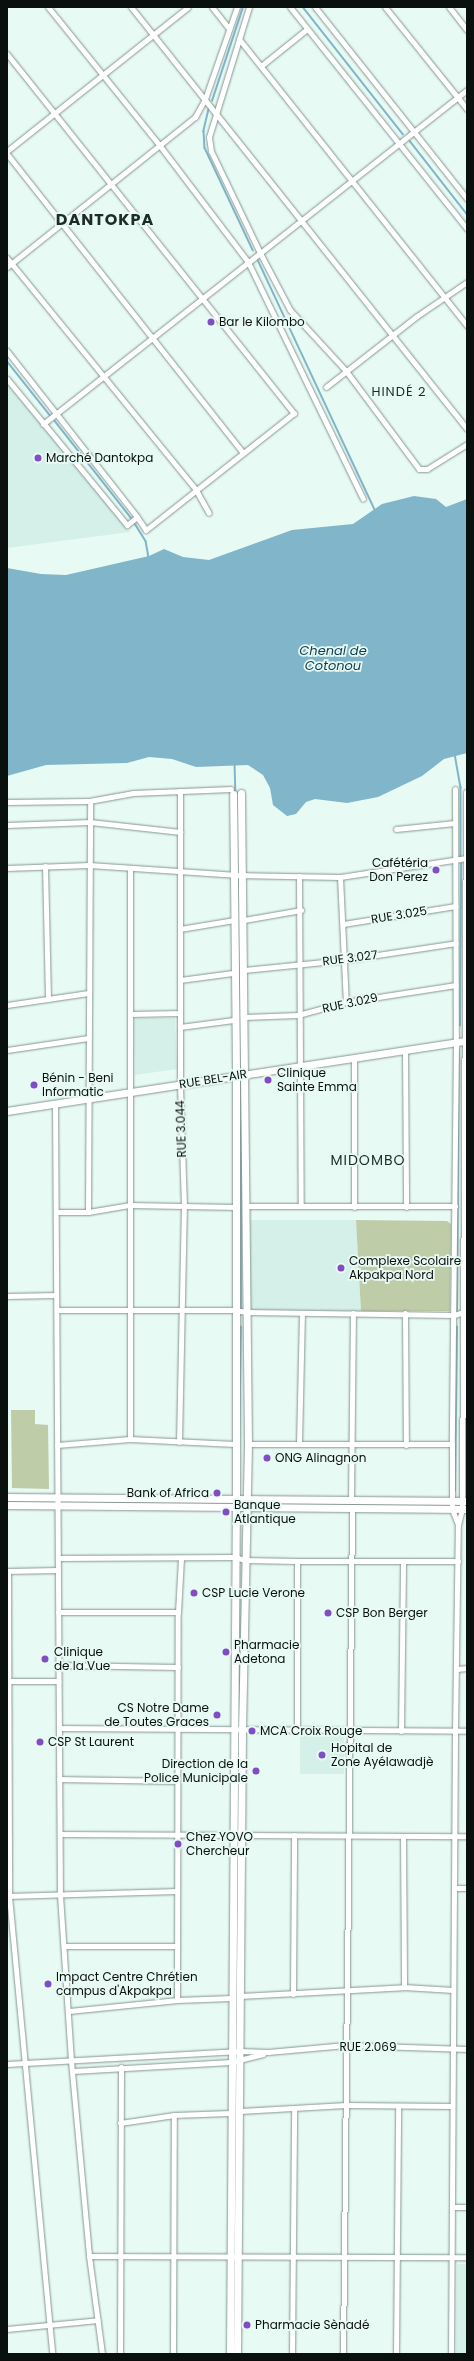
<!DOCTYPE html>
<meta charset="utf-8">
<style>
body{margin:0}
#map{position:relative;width:474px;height:2361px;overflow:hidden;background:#e8faf4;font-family:Poppins,sans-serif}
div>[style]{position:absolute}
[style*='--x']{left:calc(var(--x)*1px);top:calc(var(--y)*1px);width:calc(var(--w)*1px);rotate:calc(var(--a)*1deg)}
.built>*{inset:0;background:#d5f0e8}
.green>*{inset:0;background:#bfcca8}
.water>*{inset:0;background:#80b5ca}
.stream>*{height:1.5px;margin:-0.75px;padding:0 0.75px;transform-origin:0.75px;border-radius:0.75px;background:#80b5ca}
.roads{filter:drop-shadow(0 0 1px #859691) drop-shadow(0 0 1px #859691)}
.minor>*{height:5px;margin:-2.5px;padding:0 2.5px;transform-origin:2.5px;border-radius:2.5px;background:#fff}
.tertiary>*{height:7px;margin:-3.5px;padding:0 3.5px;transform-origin:3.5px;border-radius:3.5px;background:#fff}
.secondary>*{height:7px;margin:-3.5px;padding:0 3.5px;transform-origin:3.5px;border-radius:3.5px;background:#fff}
.dots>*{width:11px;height:11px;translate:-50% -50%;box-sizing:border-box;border:2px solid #e8faf4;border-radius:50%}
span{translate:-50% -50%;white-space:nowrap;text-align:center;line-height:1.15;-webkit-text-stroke:3.5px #e8faf4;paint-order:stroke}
.poi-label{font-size:12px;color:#0a100e}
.left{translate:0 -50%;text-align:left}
.right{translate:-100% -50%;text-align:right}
.street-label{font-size:12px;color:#0a100e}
.neighbourhood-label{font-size:13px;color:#1e2c28;letter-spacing:1px}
.water-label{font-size:13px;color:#0f3e4e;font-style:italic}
.quarter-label{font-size:14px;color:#1e2c28;letter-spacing:1px}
.district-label{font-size:16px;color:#1e2c28;font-weight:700;letter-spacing:1px}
.frame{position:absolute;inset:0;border:8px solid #0a100e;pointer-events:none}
</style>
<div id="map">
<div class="built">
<div style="clip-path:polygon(7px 384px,130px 532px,7px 548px)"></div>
<div style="clip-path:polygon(134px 1018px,175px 1018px,177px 1069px,135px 1075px)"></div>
<div style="clip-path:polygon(248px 1220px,356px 1220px,361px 1311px,248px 1311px)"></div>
<div style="clip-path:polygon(300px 1736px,344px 1736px,344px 1774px,300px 1774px)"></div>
<div style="clip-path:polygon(457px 2264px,467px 2264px,467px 2354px,456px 2354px)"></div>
</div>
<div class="green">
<div style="clip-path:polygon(356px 1220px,447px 1221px,451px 1224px,450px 1311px,361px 1311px)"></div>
<div style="clip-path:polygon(11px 1410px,35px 1410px,35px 1424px,48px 1425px,49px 1489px,12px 1488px)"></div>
</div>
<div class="water">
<div style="clip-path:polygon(414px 496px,436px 499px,446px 507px,467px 499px,467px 753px,444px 759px,422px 776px,378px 797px,347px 803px,315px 799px,306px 802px,296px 814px,287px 816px,273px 805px,270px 788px,263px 775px,248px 765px,196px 767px,172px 759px,149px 757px,127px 763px,46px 765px,7px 776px,7px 568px,41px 574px,66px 575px,149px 556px,164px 549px,183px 557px,209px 560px,292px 530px,353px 524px,382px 504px)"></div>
</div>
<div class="stream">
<div style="--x:303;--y:7;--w:162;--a:51.8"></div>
<div style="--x:212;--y:101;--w:99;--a:-71.7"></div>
<div style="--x:209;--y:109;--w:23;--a:103"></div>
<div style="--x:204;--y:131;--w:17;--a:87"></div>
<div style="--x:205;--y:148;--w:113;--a:64.8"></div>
<div style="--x:410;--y:141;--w:93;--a:52"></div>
<div style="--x:258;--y:260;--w:276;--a:64.9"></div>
<div style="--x:7;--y:361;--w:69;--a:51.5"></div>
<div style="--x:55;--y:421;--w:125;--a:51.8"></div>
<div style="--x:134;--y:522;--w:22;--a:58"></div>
<div style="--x:146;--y:541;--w:17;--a:80"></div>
<div style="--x:455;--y:754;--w:34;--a:80"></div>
<div style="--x:461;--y:787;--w:70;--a:90"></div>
<div style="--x:235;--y:763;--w:108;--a:88.4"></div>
<div style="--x:238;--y:879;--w:35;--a:88"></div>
<div style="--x:460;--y:1026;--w:162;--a:-89.6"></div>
<div style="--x:241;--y:1310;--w:188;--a:-90"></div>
<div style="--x:457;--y:1313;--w:263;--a:-89.6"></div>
<div style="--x:239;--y:1448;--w:121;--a:-89.1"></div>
<div style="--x:455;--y:1491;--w:164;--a:-89.3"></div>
</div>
<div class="roads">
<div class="minor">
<div style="--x:48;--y:7;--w:179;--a:51.1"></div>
<div style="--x:160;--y:146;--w:146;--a:52.8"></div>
<div style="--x:248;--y:262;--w:263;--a:64.1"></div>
<div style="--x:131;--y:7;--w:539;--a:51.47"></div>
<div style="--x:212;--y:7;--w:28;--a:52"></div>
<div style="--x:249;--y:7;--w:136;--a:107.1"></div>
<div style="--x:209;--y:137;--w:14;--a:82"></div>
<div style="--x:211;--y:151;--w:113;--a:64.3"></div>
<div style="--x:260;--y:253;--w:64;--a:62.2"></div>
<div style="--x:290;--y:310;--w:83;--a:47.4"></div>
<div style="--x:346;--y:371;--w:122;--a:53.3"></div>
<div style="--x:419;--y:469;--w:8;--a:0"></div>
<div style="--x:427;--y:469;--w:47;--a:-32"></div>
<div style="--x:290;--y:7;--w:284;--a:51.4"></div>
<div style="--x:315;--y:7;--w:245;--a:51.6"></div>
<div style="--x:385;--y:7;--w:131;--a:51.2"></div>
<div style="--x:449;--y:7;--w:29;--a:52"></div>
<div style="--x:239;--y:39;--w:367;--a:51.5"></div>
<div style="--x:7;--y:54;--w:460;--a:51.4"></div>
<div style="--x:294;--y:413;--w:189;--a:141.7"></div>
<div style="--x:146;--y:530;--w:16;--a:-125"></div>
<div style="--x:261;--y:66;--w:59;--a:-38.8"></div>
<div style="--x:7;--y:151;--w:231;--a:-38.5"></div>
<div style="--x:7;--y:154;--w:381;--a:51.7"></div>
<div style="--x:7;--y:258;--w:299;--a:50.8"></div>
<div style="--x:196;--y:490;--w:26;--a:61"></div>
<div style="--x:7;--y:267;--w:241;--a:-38.6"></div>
<div style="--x:195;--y:117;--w:21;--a:-61"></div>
<div style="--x:205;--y:99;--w:97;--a:-70.8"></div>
<div style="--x:7;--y:351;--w:211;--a:51.9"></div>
<div style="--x:137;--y:517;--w:13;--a:141"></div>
<div style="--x:127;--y:525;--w:189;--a:-129.4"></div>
<div style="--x:326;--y:387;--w:115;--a:-38"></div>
<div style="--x:417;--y:316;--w:60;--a:-34.2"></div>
<div style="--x:43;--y:424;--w:540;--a:-38.23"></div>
<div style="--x:455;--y:789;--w:254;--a:89.8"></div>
<div style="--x:456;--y:1043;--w:401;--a:90.6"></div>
<div style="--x:452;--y:1444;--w:65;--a:90"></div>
<div style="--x:452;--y:1509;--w:17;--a:69"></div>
<div style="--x:7;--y:802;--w:82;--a:-0.7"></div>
<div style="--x:89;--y:801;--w:45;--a:-10.3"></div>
<div style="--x:133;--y:793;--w:98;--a:-2.3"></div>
<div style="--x:7;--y:825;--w:83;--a:-2.1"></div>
<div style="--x:90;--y:822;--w:91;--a:6.3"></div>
<div style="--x:396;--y:829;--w:59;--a:-5.8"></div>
<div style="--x:45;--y:866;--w:133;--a:88.7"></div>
<div style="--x:7;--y:868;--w:82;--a:-2.1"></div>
<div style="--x:89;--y:865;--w:145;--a:3.9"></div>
<div style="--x:234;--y:875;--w:106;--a:1.1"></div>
<div style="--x:340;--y:877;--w:128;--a:-8.5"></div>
<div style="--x:130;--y:868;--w:571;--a:90"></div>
<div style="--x:299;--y:876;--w:330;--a:89.7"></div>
<div style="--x:340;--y:877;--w:125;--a:87.3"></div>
<div style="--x:244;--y:920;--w:58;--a:-10"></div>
<div style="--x:343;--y:924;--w:114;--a:-9.1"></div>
<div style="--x:180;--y:929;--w:55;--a:-9.5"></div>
<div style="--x:244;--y:970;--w:100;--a:-5.7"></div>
<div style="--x:344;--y:960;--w:113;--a:-8.6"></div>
<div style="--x:180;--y:980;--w:53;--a:-7.5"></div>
<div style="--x:7;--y:1005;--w:82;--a:-8.4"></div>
<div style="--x:130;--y:1014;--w:50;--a:-1.1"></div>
<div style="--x:244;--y:1017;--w:54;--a:-2.1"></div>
<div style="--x:298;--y:1015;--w:50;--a:-15.2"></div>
<div style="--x:346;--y:1002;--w:111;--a:-8.8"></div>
<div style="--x:180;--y:1027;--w:54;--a:-7.4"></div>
<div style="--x:7;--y:1050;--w:82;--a:-8.4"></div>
<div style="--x:405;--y:1050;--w:157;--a:89.6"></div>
<div style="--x:354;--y:1058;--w:149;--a:90"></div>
<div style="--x:55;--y:1104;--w:791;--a:89.64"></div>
<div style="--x:60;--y:1895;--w:166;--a:86.2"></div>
<div style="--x:71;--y:2061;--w:196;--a:84.7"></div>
<div style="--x:89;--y:2256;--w:99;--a:82.4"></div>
<div style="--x:245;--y:1206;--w:210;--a:0"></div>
<div style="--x:56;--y:1212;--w:32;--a:0"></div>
<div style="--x:88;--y:1212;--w:43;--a:-9.5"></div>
<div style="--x:130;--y:1205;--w:106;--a:1.1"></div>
<div style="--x:88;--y:1212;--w:411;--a:-89.7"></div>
<div style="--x:7;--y:1296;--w:49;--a:-1.2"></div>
<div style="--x:57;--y:1310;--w:177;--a:0"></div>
<div style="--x:234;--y:1310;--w:13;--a:9"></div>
<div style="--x:247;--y:1312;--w:207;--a:0.8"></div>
<div style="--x:454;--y:1315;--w:14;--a:-17"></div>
<div style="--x:405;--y:1313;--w:132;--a:89.6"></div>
<div style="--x:179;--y:1442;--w:236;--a:-88.8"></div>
<div style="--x:184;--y:1206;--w:121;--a:-91.9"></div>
<div style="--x:180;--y:1085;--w:294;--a:-90"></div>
<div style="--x:248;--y:1444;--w:204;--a:0"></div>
<div style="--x:299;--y:1444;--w:131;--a:-88.7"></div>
<div style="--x:57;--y:1445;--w:73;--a:-4.7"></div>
<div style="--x:130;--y:1439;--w:105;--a:2.7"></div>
<div style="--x:351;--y:1500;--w:187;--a:-89.4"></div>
<div style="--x:58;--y:1558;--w:176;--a:-0.3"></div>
<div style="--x:234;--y:1557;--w:11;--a:15"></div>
<div style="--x:245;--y:1560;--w:52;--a:1.1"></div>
<div style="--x:297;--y:1561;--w:161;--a:0"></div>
<div style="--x:7;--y:1571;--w:51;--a:-1.1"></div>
<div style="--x:8;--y:1571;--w:325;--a:89.8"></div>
<div style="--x:9;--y:1896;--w:460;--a:84.6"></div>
<div style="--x:58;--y:1612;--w:120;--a:0"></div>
<div style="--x:59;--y:1665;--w:119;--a:1"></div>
<div style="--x:457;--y:1669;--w:10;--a:-6"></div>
<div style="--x:7;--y:1681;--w:51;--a:0"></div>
<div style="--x:59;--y:1728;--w:408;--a:0.4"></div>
<div style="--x:297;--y:1730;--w:169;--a:-90"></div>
<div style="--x:401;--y:1731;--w:169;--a:-89.3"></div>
<div style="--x:59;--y:1779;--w:118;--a:1"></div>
<div style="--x:60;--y:1834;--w:407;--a:0.3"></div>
<div style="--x:403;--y:1836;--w:151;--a:89.6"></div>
<div style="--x:454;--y:1888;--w:13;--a:0"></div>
<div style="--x:7;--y:1896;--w:170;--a:-1.7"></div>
<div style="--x:64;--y:1946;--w:112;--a:0"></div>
<div style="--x:293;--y:1994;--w:159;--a:-89.6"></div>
<div style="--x:240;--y:1996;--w:164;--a:-3.1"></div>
<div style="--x:404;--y:1987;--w:49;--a:3.5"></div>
<div style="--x:177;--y:2000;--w:388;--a:-89.9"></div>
<div style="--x:178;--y:1612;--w:54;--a:-86.8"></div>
<div style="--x:69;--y:2011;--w:109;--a:-5.8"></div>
<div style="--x:177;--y:2000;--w:54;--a:-2.1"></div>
<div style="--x:7;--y:2064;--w:233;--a:-3.2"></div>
<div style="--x:240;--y:2051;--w:28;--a:2"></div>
<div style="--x:268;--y:2052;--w:78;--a:-5.1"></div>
<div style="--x:346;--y:2045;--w:121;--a:1.9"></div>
<div style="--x:73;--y:2071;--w:158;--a:-3.3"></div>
<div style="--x:231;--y:2062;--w:33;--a:-14"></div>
<div style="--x:240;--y:2111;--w:106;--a:-3.2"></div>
<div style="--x:346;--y:2105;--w:106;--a:0.5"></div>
<div style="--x:120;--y:2123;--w:55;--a:-8.4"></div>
<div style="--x:174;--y:2115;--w:56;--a:-2"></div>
<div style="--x:452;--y:2207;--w:15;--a:0"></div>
<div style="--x:89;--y:2256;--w:378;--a:0.2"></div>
<div style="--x:7;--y:2329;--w:91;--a:-5.6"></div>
<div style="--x:120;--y:2354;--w:287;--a:-89.8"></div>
<div style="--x:173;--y:2354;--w:239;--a:-89.8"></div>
<div style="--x:292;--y:2354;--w:246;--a:-89.5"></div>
<div style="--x:343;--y:2354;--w:846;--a:-89.39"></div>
<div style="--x:396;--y:2354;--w:248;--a:-89.5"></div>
<div style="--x:451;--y:2354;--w:623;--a:-89.63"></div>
<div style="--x:455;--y:1731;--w:206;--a:-89.2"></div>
<div style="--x:458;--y:1525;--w:16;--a:-76"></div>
<div style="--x:462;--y:1509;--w:717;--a:-89.68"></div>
</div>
<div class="tertiary">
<div style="--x:230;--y:2354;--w:855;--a:-89.6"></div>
<div style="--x:236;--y:1499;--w:432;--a:-90"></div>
<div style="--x:236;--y:1067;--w:273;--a:-90.6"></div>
<div style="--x:237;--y:2354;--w:624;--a:-89.54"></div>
<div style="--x:242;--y:1730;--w:286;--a:-88.8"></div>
<div style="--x:248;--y:1444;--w:651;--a:-90.62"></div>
</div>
<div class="secondary">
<div style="--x:7;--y:1111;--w:465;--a:-8.7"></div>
<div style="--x:7;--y:1497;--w:460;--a:0.5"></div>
<div style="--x:7;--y:1505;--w:460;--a:0.5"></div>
</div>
</div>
<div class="dots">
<div style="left:211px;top:322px;background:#814dc5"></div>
<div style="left:38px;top:458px;background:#814dc5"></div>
<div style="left:436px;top:870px;background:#814dc5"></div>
<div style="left:268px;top:1080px;background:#814dc5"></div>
<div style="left:34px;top:1085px;background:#814dc5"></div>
<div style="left:341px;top:1268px;background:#814dc5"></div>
<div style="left:267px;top:1458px;background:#814dc5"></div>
<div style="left:217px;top:1493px;background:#814dc5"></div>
<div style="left:226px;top:1512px;background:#814dc5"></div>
<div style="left:194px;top:1593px;background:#814dc5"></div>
<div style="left:328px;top:1613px;background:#814dc5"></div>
<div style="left:226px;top:1652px;background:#814dc5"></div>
<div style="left:45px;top:1659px;background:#814dc5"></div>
<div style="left:217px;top:1715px;background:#814dc5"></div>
<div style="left:252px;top:1731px;background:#814dc5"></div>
<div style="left:40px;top:1742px;background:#814dc5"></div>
<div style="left:322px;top:1755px;background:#814dc5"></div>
<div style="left:256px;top:1771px;background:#814dc5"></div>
<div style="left:178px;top:1844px;background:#814dc5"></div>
<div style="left:48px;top:1984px;background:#814dc5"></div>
<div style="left:247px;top:2325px;background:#814dc5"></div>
</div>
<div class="poi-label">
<span class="left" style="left:219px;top:322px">Bar le Kilombo</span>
<span class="left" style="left:46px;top:458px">Marché Dantokpa</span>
<span class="right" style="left:428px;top:870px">Cafétéria<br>Don Perez</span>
<span class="left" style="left:277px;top:1080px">Clinique<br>Sainte Emma</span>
<span class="left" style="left:42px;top:1085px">Bénin - Beni<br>Informatic</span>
<span class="left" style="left:349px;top:1268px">Complexe Scolaire<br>Akpakpa Nord</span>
<span class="left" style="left:275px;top:1458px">ONG Alinagnon</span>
<span class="right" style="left:209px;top:1493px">Bank of Africa</span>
<span class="left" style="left:234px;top:1512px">Banque<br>Atlantique</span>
<span class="left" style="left:202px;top:1593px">CSP Lucie Verone</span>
<span class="left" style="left:336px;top:1613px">CSP Bon Berger</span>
<span class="left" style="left:234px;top:1652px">Pharmacie<br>Adetona</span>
<span class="left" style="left:54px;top:1659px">Clinique<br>de la Vue</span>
<span class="right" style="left:209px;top:1715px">CS Notre Dame<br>de Toutes Graces</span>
<span class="left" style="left:260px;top:1731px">MCA Croix Rouge</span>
<span class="left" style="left:48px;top:1742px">CSP St Laurent</span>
<span class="left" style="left:331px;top:1755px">Hopital de<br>Zone Ayélawadjè</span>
<span class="right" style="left:248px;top:1771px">Direction de la<br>Police Municipale</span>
<span class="left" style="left:186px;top:1844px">Chez YOVO<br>Chercheur</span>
<span class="left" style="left:56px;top:1984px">Impact Centre Chrétien<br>campus d'Akpakpa</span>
<span class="left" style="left:255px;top:2325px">Pharmacie Sènadé</span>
</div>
<div class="street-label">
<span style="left:399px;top:915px;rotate:-9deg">RUE 3.025</span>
<span style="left:350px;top:958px;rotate:-7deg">RUE 3.027</span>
<span style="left:350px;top:1003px;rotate:-12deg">RUE 3.029</span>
<span style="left:213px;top:1079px;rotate:-9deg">RUE BEL-AIR</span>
<span style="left:181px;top:1129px;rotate:-92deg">RUE 3.044</span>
<span style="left:368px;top:2047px">RUE 2.069</span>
</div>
<div class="neighbourhood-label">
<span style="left:399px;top:392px">HINDÉ 2</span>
</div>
<div class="water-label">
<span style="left:333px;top:659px">Chenal de<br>Cotonou</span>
</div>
<div class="quarter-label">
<span style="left:368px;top:1160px">MIDOMBO</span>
</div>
<div class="district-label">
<span style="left:105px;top:220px">DANTOKPA</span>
</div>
<div class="frame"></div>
</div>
